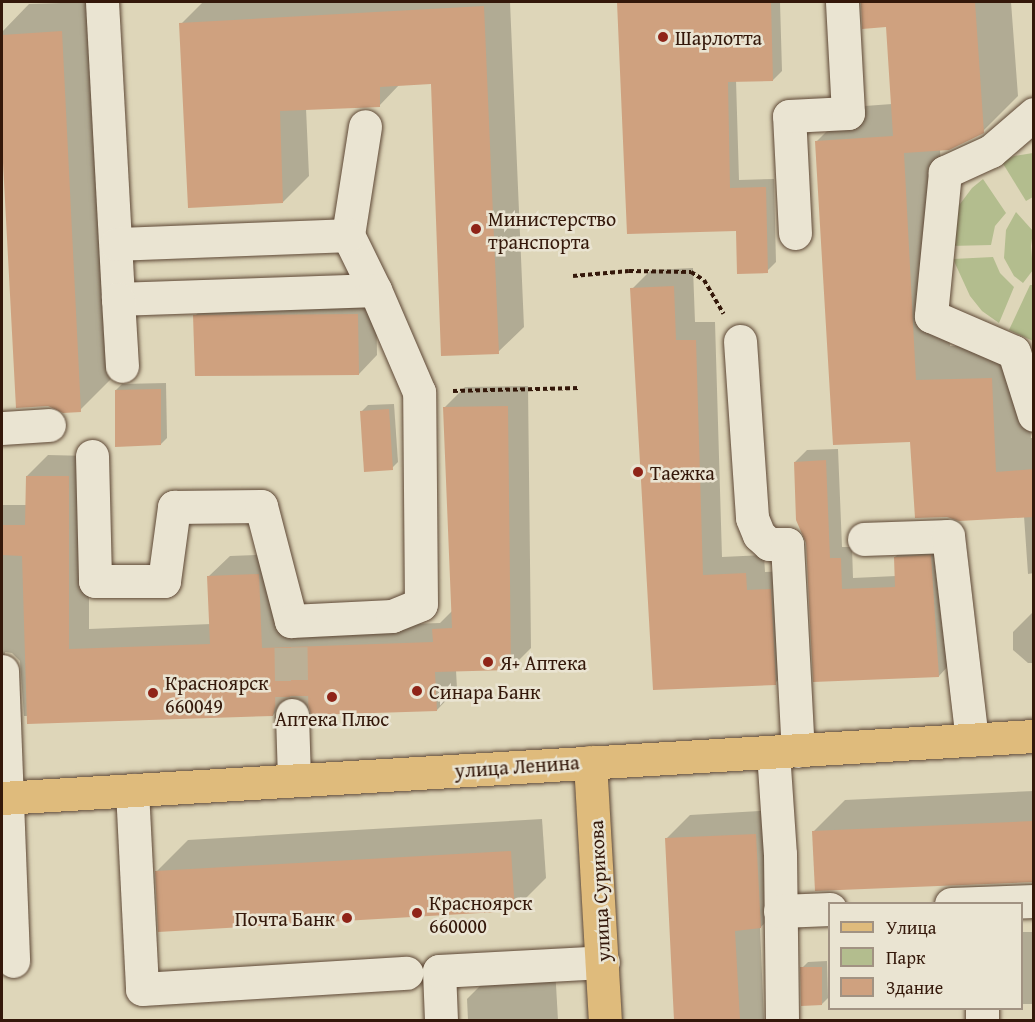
<!DOCTYPE html>
<meta charset="utf-8">
<style>
body{margin:0}
#map{position:relative;width:1035px;height:1022px;overflow:hidden;background:#ded6b9;font-family:"Gentium Book Plus",serif}
div>[style]{position:absolute}
[style*='--x']{left:calc(var(--x)*1px);top:calc(var(--y)*1px);width:calc(var(--w)*1px);rotate:calc(var(--a)*1deg)}
.green>*{inset:0;background:#b3bd8e}
.shadow>*{inset:0;background:#0003}
.building>*{inset:0;background:#cfa17f}
.minor-tunnel>*{height:33px;margin-top:-16.5px;transform-origin:0;background:repeating-linear-gradient(90deg,#bcb096 0 33px,transparent 0 49px)}
.path>*{height:4px;margin-top:-2px;transform-origin:0;background:repeating-linear-gradient(90deg,#34180a 0 4.5px,transparent 0 7.5px)}
.roads{filter:drop-shadow(0 0 2px #5e4836) drop-shadow(0 0 2px #5e4836)}
.minor>*{height:33px;margin:-16.5px;padding:0 16.5px;transform-origin:16.5px;border-radius:16.5px;background:#eae4d2}
.major>*{height:33px;margin:-16.5px;padding:0 16.5px;transform-origin:16.5px;border-radius:16.5px;background:#dfbb7c}
.dots>*{width:16px;height:16px;translate:-50% -50%;box-sizing:border-box;border:3px solid #eae4d2;border-radius:50%}
span{translate:-50% -50%;white-space:nowrap;text-align:center;line-height:1.15;-webkit-text-stroke:5px #eae4d2;paint-order:stroke}
.poi-label{font-size:20px;color:#34180a}
.left{translate:0 -50%;text-align:left}
.right{translate:-100% -50%;text-align:right}
.street-label{font-size:20px;color:#34180a}
.frame{position:absolute;inset:0;border:3px solid #34180a;pointer-events:none}
.legend{position:absolute;left:828px;top:902px;width:195px;height:108px;box-sizing:border-box;background:#eae4d2;border:2px solid #a19282;margin:0;padding:8px 10px;list-style:none;font-size:18px;color:#34180a}
.legend li{display:flex;align-items:center;gap:12px;height:30px}
.legend b{width:30px;border:2px solid #a19282}
</style>
<div id="map">
<div class="green">
<div style="clip-path:polygon(1033px 153px,1033px 197px,1026px 201px,1002px 162px,1014px 156px)"></div>
<div style="clip-path:polygon(983px 179px,1006px 213px,995px 226px,991px 245px,950px 246px,957px 208px,972px 188px)"></div>
<div style="clip-path:polygon(1016px 212px,1033px 231px,1031px 246px,1033px 270px,1023px 283px,1014px 276px,1004px 258px,1006px 230px)"></div>
<div style="clip-path:polygon(993px 257px,1000px 273px,1014px 287px,999px 323px,982px 311px,970px 296px,953px 259px)"></div>
<div style="clip-path:polygon(1030px 285px,1033px 285px,1033px 341px,1009px 330px)"></div>
</div>
<div class="shadow">
<div style="clip-path:polygon(93px 2px,112px 378px,80px 410px,49px 405px,17px 407px,2px 116px,2px 32px,29px 4px)"></div>
<div style="clip-path:polygon(203px 2px,510px 2px,524px 327px,498px 352px,433px 83px,400px 84px,379px 106px,306px 108px,309px 176px,283px 202px,181px 24px)"></div>
<div style="clip-path:polygon(619px 2px,780px 2px,782px 71px,773px 80px,736px 80px,739px 180px,774px 179px,776px 262px,767px 271px,737px 229px,628px 232px)"></div>
<div style="clip-path:polygon(861px 2px,1011px 2px,1018px 96px,983px 131px,940px 149px,950px 346px,1026px 344px,1031px 438px,1034px 438px,1034px 573px,1028px 574px,1024px 516px,912px 440px,817px 141px,851px 107px,892px 104px,888px 26px,864px 27px)"></div>
<div style="clip-path:polygon(693px 268px,695px 322px,715px 322px,722px 557px,764px 555px,765px 572px,789px 571px,794px 664px,775px 683px,654px 688px,632px 289px,651px 270px)"></div>
<div style="clip-path:polygon(376px 296px,377px 355px,359px 374px,195px 316px,213px 297px)"></div>
<div style="clip-path:polygon(166px 383px,167px 438px,161px 444px,116px 390px,122px 384px)"></div>
<div style="clip-path:polygon(528px 386px,531px 648px,510px 669px,456px 670px,457px 689px,437px 710px,309px 704px,302px 697px,292px 695px,273px 715px,24px 716px,20px 661px,12px 653px,5px 652px,5px 697px,2px 700px,2px 505px,27px 505px,27px 476px,48px 455px,89px 456px,89px 629px,211px 624px,209px 576px,230px 556px,279px 554px,282px 628px,440px 623px,453px 610px,444px 408px,465px 387px)"></div>
<div style="clip-path:polygon(394px 404px,398px 462px,392px 468px,362px 411px,368px 405px)"></div>
<div style="clip-path:polygon(838px 449px,842px 547px,852px 547px,853px 578px,896px 576px,895px 557px,907px 546px,943px 544px,950px 664px,939px 676px,815px 681px,807px 543px,795px 462px,807px 450px)"></div>
<div style="clip-path:polygon(1034px 611px,1034px 663px,1028px 663px,1013px 650px,1013px 632px)"></div>
<div style="clip-path:polygon(1034px 791px,1034px 880px,813px 832px,845px 800px)"></div>
<div style="clip-path:polygon(779px 810px,784px 903px,760px 928px,764px 1020px,676px 1020px,666px 839px,690px 815px)"></div>
<div style="clip-path:polygon(542px 819px,546px 878px,514px 910px,156px 872px,188px 840px)"></div>
<div style="clip-path:polygon(1022px 932px,1034px 932px,1034px 1004px,1022px 1004px)"></div>
<div style="clip-path:polygon(827px 961px,828px 998px,822px 1004px,802px 968px,808px 962px)"></div>
<div style="clip-path:polygon(499px 967px,555px 967px,558px 1020px,468px 1020px,467px 999px)"></div>
</div>
<div class="building">
<div style="clip-path:polygon(617px 2px,771px 2px,773px 81px,728px 82px,730px 188px,766px 187px,768px 273px,737px 274px,736px 231px,627px 234px)"></div>
<div style="clip-path:polygon(861px 2px,975px 2px,984px 133px,949px 150px,904px 153px,916px 380px,992px 378px,996px 472px,1034px 469px,1034px 517px,959px 521px,947px 517px,915px 518px,910px 442px,833px 445px,815px 141px,893px 136px,886px 27px,862px 29px)"></div>
<div style="clip-path:polygon(484px 6px,499px 354px,441px 356px,431px 84px,380px 87px,380px 107px,280px 111px,283px 203px,188px 208px,179px 23px)"></div>
<div style="clip-path:polygon(62px 31px,81px 412px,63px 413px,48px 406px,16px 408px,2px 144px,2px 35px)"></div>
<div style="clip-path:polygon(674px 286px,676px 340px,696px 340px,703px 575px,746px 573px,747px 590px,771px 589px,776px 685px,653px 690px,630px 288px)"></div>
<div style="clip-path:polygon(358px 314px,359px 375px,195px 376px,193px 315px)"></div>
<div style="clip-path:polygon(161px 389px,161px 445px,115px 447px,115px 390px)"></div>
<div style="clip-path:polygon(508px 406px,511px 670px,435px 672px,437px 711px,311px 715px,308px 705px,301px 699px,292px 696px,282px 699px,275px 707px,273px 716px,27px 724px,22px 556px,2px 555px,2px 525px,25px 525px,26px 476px,69px 476px,69px 649px,210px 644px,207px 576px,259px 574px,262px 648px,433px 642px,432px 629px,452px 628px,443px 407px)"></div>
<div style="clip-path:polygon(389px 409px,393px 470px,364px 472px,360px 411px)"></div>
<div style="clip-path:polygon(826px 460px,830px 558px,841px 558px,842px 589px,895px 587px,894px 557px,931px 555px,939px 677px,813px 682px,806px 543px,796px 520px,794px 462px)"></div>
<div style="clip-path:polygon(1034px 821px,1034px 882px,815px 891px,812px 831px)"></div>
<div style="clip-path:polygon(756px 834px,761px 928px,735px 931px,740px 1020px,674px 1020px,665px 838px)"></div>
<div style="clip-path:polygon(511px 851px,515px 911px,158px 932px,155px 871px)"></div>
<div style="clip-path:polygon(800px 967px,822px 967px,822px 1005px,801px 1006px)"></div>
</div>
<div class="minor-tunnel">
<div style="--x:291;--y:647;--w:68;--a:89.2"></div>
</div>
<div class="path">
<div style="--x:573;--y:276;--w:56;--a:-5.1"></div>
<div style="--x:629;--y:271;--w:62;--a:0.9"></div>
<div style="--x:691;--y:272;--w:15;--a:32"></div>
<div style="--x:704;--y:280;--w:39;--a:60"></div>
<div style="--x:453;--y:391;--w:126;--a:-1.4"></div>
</div>
<div class="roads">
<div class="minor">
<div style="--x:102;--y:2;--w:297;--a:86.9"></div>
<div style="--x:118;--y:299;--w:257;--a:-2"></div>
<div style="--x:375;--y:290;--w:61;--a:-116.1"></div>
<div style="--x:348;--y:235;--w:110;--a:-81.1"></div>
<div style="--x:1034;--y:114;--w:57;--a:139.3"></div>
<div style="--x:991;--y:151;--w:51;--a:155.5"></div>
<div style="--x:945;--y:172;--w:145;--a:95.6"></div>
<div style="--x:931;--y:316;--w:90;--a:23.4"></div>
<div style="--x:1014;--y:352;--w:66;--a:72.4"></div>
<div style="--x:795;--y:233;--w:117;--a:-92.9"></div>
<div style="--x:789;--y:116;--w:59;--a:-2.9"></div>
<div style="--x:848;--y:113;--w:111;--a:-93.1"></div>
<div style="--x:116;--y:244;--w:232;--a:-2.2"></div>
<div style="--x:118;--y:299;--w:67;--a:86.6"></div>
<div style="--x:740;--y:341;--w:177;--a:86.1"></div>
<div style="--x:752;--y:518;--w:18;--a:68"></div>
<div style="--x:759;--y:535;--w:13;--a:42"></div>
<div style="--x:769;--y:544;--w:18;--a:0"></div>
<div style="--x:787;--y:544;--w:207;--a:87"></div>
<div style="--x:2;--y:428;--w:47;--a:-3.7"></div>
<div style="--x:92;--y:456;--w:125;--a:88.6"></div>
<div style="--x:95;--y:581;--w:69;--a:0"></div>
<div style="--x:164;--y:581;--w:75;--a:-82.3"></div>
<div style="--x:174;--y:507;--w:87;--a:-0.7"></div>
<div style="--x:261;--y:506;--w:119;--a:75.4"></div>
<div style="--x:291;--y:621;--w:101;--a:-2.8"></div>
<div style="--x:392;--y:616;--w:31;--a:-22"></div>
<div style="--x:421;--y:604;--w:212;--a:-90.5"></div>
<div style="--x:419;--y:392;--w:111;--a:-113.3"></div>
<div style="--x:864;--y:539;--w:84;--a:-2"></div>
<div style="--x:948;--y:536;--w:205;--a:83.3"></div>
<div style="--x:2;--y:671;--w:290;--a:87.8"></div>
<div style="--x:292;--y:715;--w:65;--a:88.2"></div>
<div style="--x:773;--y:752;--w:102;--a:86.1"></div>
<div style="--x:780;--y:854;--w:166;--a:89.3"></div>
<div style="--x:132;--y:790;--w:199;--a:87.1"></div>
<div style="--x:142;--y:989;--w:265;--a:-3.5"></div>
<div style="--x:951;--y:904;--w:83;--a:-2.1"></div>
<div style="--x:780;--y:911;--w:50;--a:-2.3"></div>
<div style="--x:982;--y:1008;--w:12;--a:90"></div>
<div style="--x:441;--y:1020;--w:49;--a:-92.3"></div>
<div style="--x:439;--y:971;--w:164;--a:-3.1"></div>
</div>
<div class="major">
<div style="--x:590;--y:762;--w:258;--a:86.7"></div>
<div style="--x:2;--y:798;--w:1034;--a:-3.44"></div>
</div>
</div>
<div class="dots">
<div style="left:663px;top:37px;background:#8f2418"></div>
<div style="left:476px;top:229px;background:#8f2418"></div>
<div style="left:638px;top:472px;background:#8f2418"></div>
<div style="left:488px;top:662px;background:#8f2418"></div>
<div style="left:417px;top:691px;background:#8f2418"></div>
<div style="left:153px;top:693px;background:#8f2418"></div>
<div style="left:332px;top:697px;background:#8f2418"></div>
<div style="left:417px;top:913px;background:#8f2418"></div>
<div style="left:347px;top:918px;background:#8f2418"></div>
</div>
<div class="poi-label">
<span class="left" style="left:675px;top:37px">Шарлотта</span>
<span class="left" style="left:488px;top:230px">Министерство<br>транспорта</span>
<span class="left" style="left:650px;top:472px">Таежка</span>
<span class="left" style="left:500px;top:662px">Я+ Аптека</span>
<span class="left" style="left:165px;top:694px">Красноярск<br>660049</span>
<span class="left" style="left:429px;top:691px">Синара Банк</span>
<span style="left:332px;top:718px">Аптека Плюс</span>
<span class="left" style="left:429px;top:914px">Красноярск<br>660000</span>
<span class="right" style="left:335px;top:918px">Почта Банк</span>
</div>
<div class="street-label">
<span style="left:517px;top:766px;rotate:-4deg">улица Ленина</span>
<span style="left:599px;top:891px;rotate:-93deg">улица Сурикова</span>
</div>
<div class="frame"></div>
<ul class="legend">
<li><b style="height:8px;background:#dfbb7c"></b>Улица</li>
<li><b style="height:16px;background:#b3bd8e"></b>Парк</li>
<li><b style="height:16px;background:#cfa17f"></b>Здание</li>
</ul>
</div>
